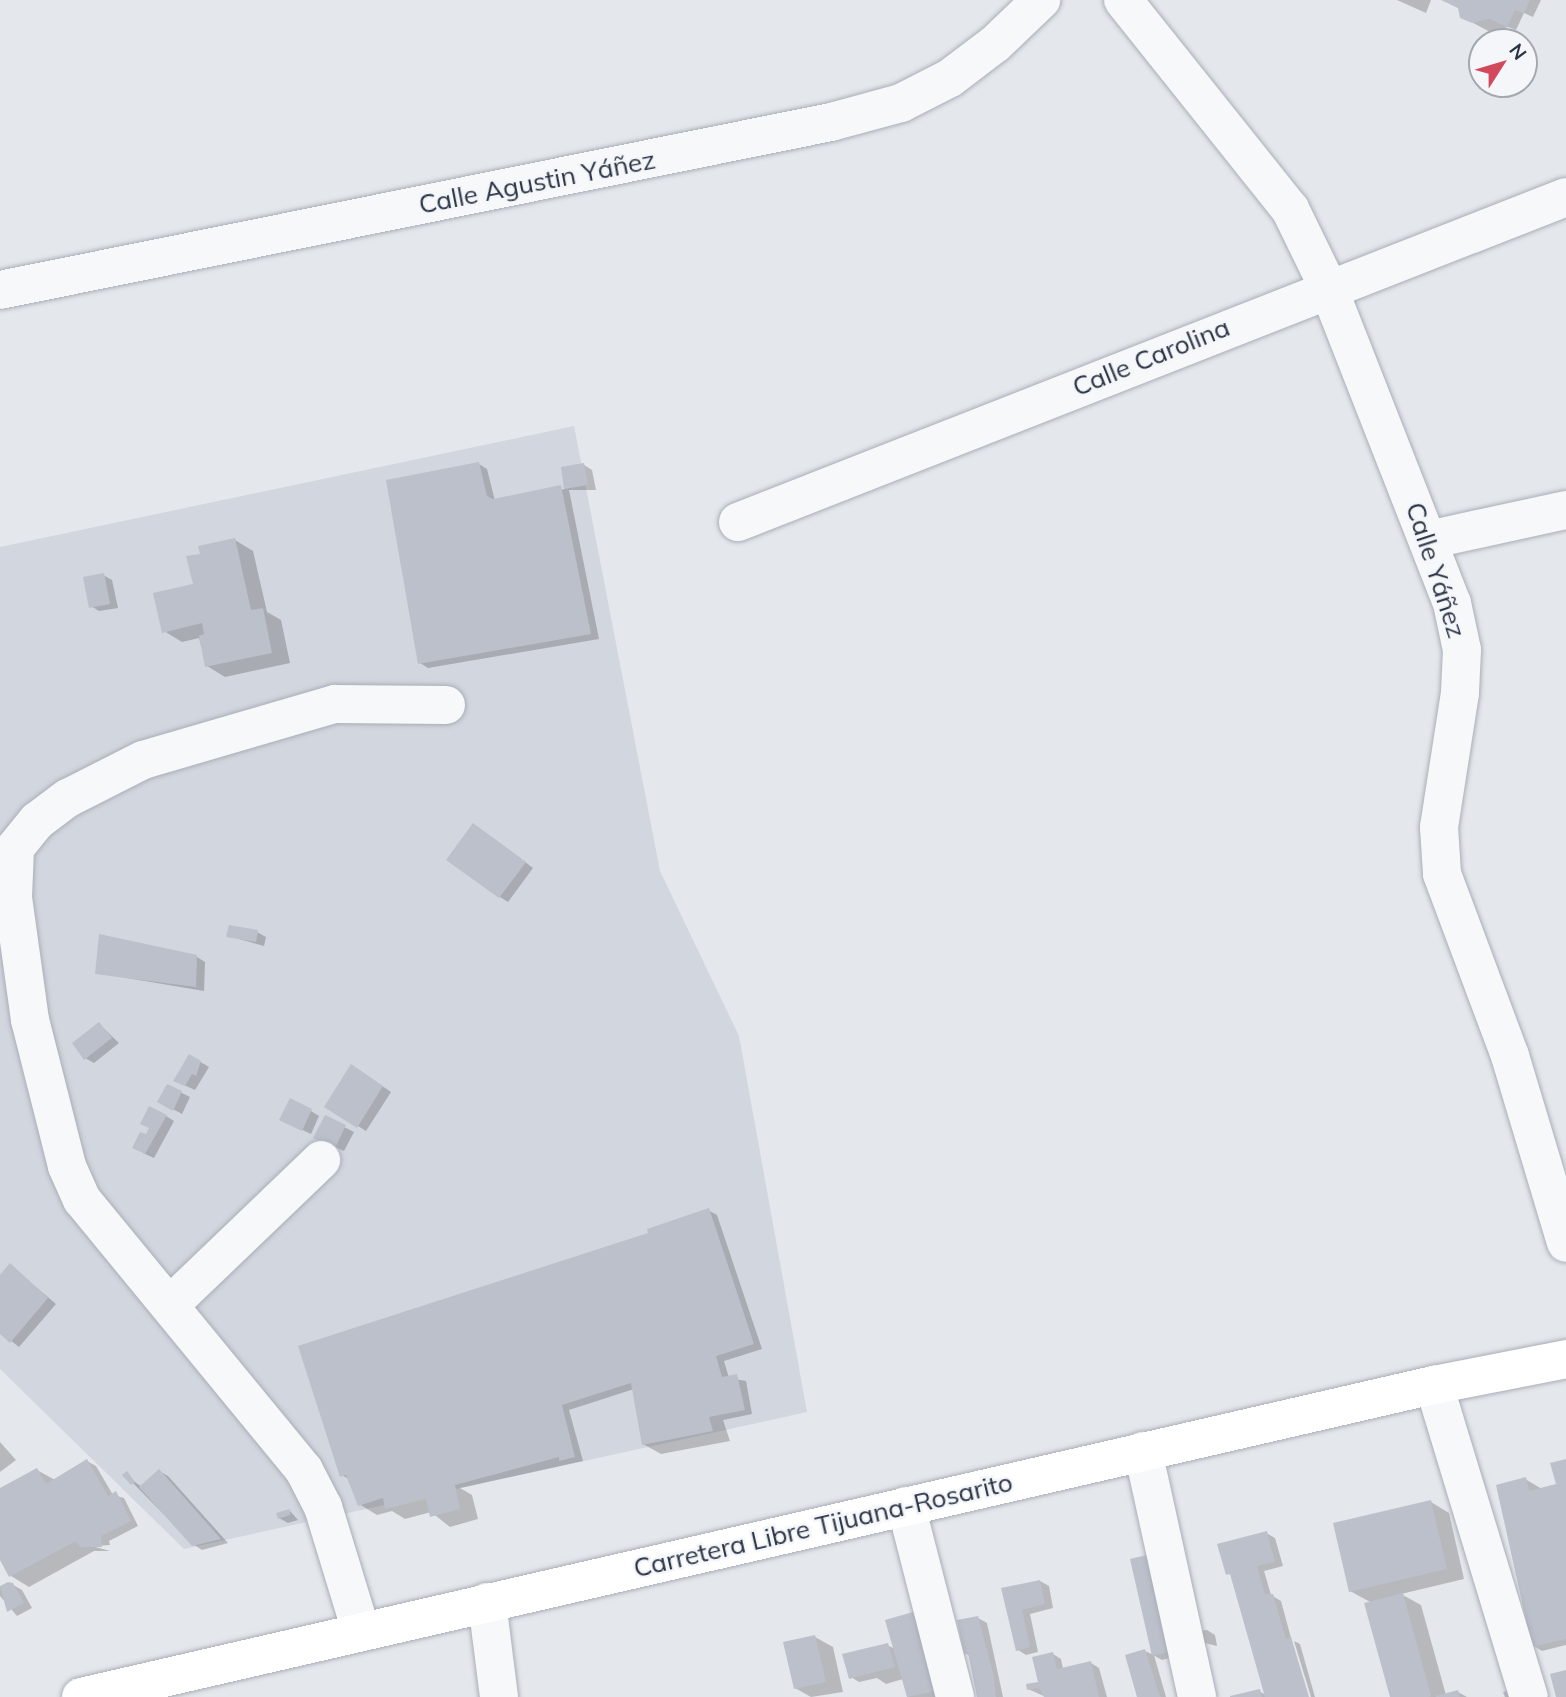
<!DOCTYPE html>
<meta charset="utf-8">
<style>
body{margin:0}
#map{position:relative;width:1566px;height:1697px;overflow:hidden;background:#e4e7ec;font-family:Mulish,sans-serif}
div>[style]{position:absolute}
[style*='--x']{left:calc(var(--x)*1px);top:calc(var(--y)*1px);width:calc(var(--w)*1px);rotate:calc(var(--a)*1deg)}
.built>*{inset:0;background:#d2d6de}
.shadow>*{inset:0;background:#0003}
.building>*{inset:0;background:#bbc0ca}
.roads{filter:drop-shadow(0 0 2px #a9aeb7) drop-shadow(0 0 2px #a9aeb7)}
.minor>*{height:38px;margin:-19px;padding:0 19px;transform-origin:19px;border-radius:19px;background:#f7f8fa}
.major>*{height:38px;margin:-19px;padding:0 19px;transform-origin:19px;border-radius:19px;background:#fff}
span{translate:-50% -50%;white-space:nowrap;text-align:center;line-height:1.15;-webkit-text-stroke:5px #f4f6f9;paint-order:stroke}
.street-label{font-size:26px;color:#2b3445}
.north{position:absolute;left:1468px;top:28px;width:70px;height:70px;box-sizing:border-box;background:#f4f6f9;border:2px solid #a4a8b1;border-radius:50%;rotate:53deg;font-size:19px;font-weight:700;line-height:28px;text-align:center;color:#2b3445}
.north::after{content:'';display:block;margin:auto;width:24px;height:32px;background:#d1495b;clip-path:polygon(50% 0,100% 100%,50% 72%,0 100%)}
</style>
<div id="map">
<div class="built">
<div style="clip-path:polygon(574px 426px,660px 871px,739px 1036px,807px 1412px,184px 1549px,0 1369px,0 547px)"></div>
</div>
<div class="shadow">
<div style="clip-path:polygon(1397px 0,1431px 0,1426px 13px)"></div>
<div style="clip-path:polygon(1444px 0,1541px 0,1533px 17px,1524px 13px,1516px 30px,1508px 27px,1492px 33px,1462px 17px,1460px 9px)"></div>
<div style="clip-path:polygon(479px 464px,487px 469px,495px 501px,565px 489px,563px 468px,584px 465px,592px 470px,596px 490px,569px 490px,599px 639px,428px 668px,420px 663px)"></div>
<div style="clip-path:polygon(235px 540px,253px 551px,267px 612px,281px 620px,290px 663px,225px 677px,207px 666px,199px 638px,182px 642px,164px 631px,195px 585px,202px 555px)"></div>
<div style="clip-path:polygon(103px 575px,112px 580px,118px 608px,99px 611px,91px 606px)"></div>
<div style="clip-path:polygon(482px 830px,533px 868px,508px 902px,500px 897px)"></div>
<div style="clip-path:polygon(257px 932px,266px 937px,264px 946px,228px 936px)"></div>
<div style="clip-path:polygon(197px 957px,205px 962px,204px 991px,97px 973px)"></div>
<div style="clip-path:polygon(99px 1024px,119px 1043px,94px 1063px,85px 1058px)"></div>
<div style="clip-path:polygon(190px 1056px,209px 1067px,195px 1090px,184px 1085px)"></div>
<div style="clip-path:polygon(360px 1071px,391px 1092px,366px 1131px,326px 1106px)"></div>
<div style="clip-path:polygon(168px 1086px,190px 1097px,182px 1114px,160px 1102px)"></div>
<div style="clip-path:polygon(311px 1111px,319px 1116px,311px 1134px,290px 1124px)"></div>
<div style="clip-path:polygon(166px 1116px,174px 1121px,154px 1158px,143px 1153px,147px 1137px)"></div>
<div style="clip-path:polygon(325px 1117px,354px 1132px,344px 1151px,324px 1142px)"></div>
<div style="clip-path:polygon(708px 1210px,717px 1215px,762px 1349px,724px 1361px,729px 1378px,746px 1381px,752px 1414px,723px 1420px,730px 1441px,661px 1454px,643px 1444px,634px 1389px,569px 1410px,583px 1461px,460px 1488px,472px 1495px,478px 1519px,450px 1527px,431px 1512px,405px 1519px,392px 1511px,377px 1515px,359px 1504px,350px 1480px,342px 1475px,650px 1234px)"></div>
<div style="clip-path:polygon(10px 1265px,56px 1304px,19px 1347px,0 1332px,0 1277px)"></div>
<div style="clip-path:polygon(0 1442px,16px 1460px,0 1472px)"></div>
<div style="clip-path:polygon(87px 1461px,96px 1466px,113px 1495px,124px 1498px,138px 1526px,109px 1541px,110px 1545px,92px 1546px,110px 1551px,94px 1551px,29px 1587px,11px 1576px,0 1557px,0 1490px,37px 1470px,55px 1480px)"></div>
<div style="clip-path:polygon(1566px 1461px,1566px 1645px,1542px 1651px,1534px 1646px,1525px 1479px,1542px 1489px,1562px 1485px)"></div>
<div style="clip-path:polygon(159px 1471px,168px 1476px,228px 1543px,202px 1550px,193px 1544px,125px 1475px,142px 1487px)"></div>
<div style="clip-path:polygon(1431px 1502px,1449px 1513px,1464px 1579px,1401px 1594px,1421px 1605px,1446px 1695px,1458px 1692px,1467px 1697px,1392px 1697px,1372px 1603px,1350px 1591px)"></div>
<div style="clip-path:polygon(290px 1511px,298px 1520px,288px 1523px,279px 1518px)"></div>
<div style="clip-path:polygon(1266px 1533px,1275px 1538px,1283px 1566px,1264px 1571px,1271px 1595px,1281px 1601px,1307px 1697px,1233px 1697px,1259px 1691px,1266px 1695px,1233px 1576px,1228px 1573px)"></div>
<div style="clip-path:polygon(1132px 1560px,1189px 1653px,1162px 1660px,1153px 1655px)"></div>
<div style="clip-path:polygon(1040px 1581px,1049px 1586px,1053px 1608px,1030px 1614px,1038px 1652px,1026px 1655px,1018px 1650px,1003px 1590px)"></div>
<div style="clip-path:polygon(13px 1585px,22px 1590px,32px 1608px,17px 1616px,0 1596px,0 1587px)"></div>
<div style="clip-path:polygon(978px 1618px,987px 1623px,1003px 1697px,978px 1697px,970px 1656px,965px 1653px)"></div>
<div style="clip-path:polygon(1207px 1630px,1215px 1635px,1217px 1646px,1201px 1642px,1199px 1631px)"></div>
<div style="clip-path:polygon(815px 1637px,833px 1647px,843px 1692px,811px 1697px,795px 1688px)"></div>
<div style="clip-path:polygon(1294px 1641px,1300px 1644px,1315px 1697px,1311px 1697px)"></div>
<div style="clip-path:polygon(887px 1645px,895px 1649px,941px 1697px,908px 1697px,903px 1679px,886px 1684px,877px 1678px,859px 1682px,851px 1677px)"></div>
<div style="clip-path:polygon(1145px 1651px,1154px 1655px,1166px 1697px,1143px 1697px)"></div>
<div style="clip-path:polygon(1053px 1654px,1061px 1659px,1063px 1669px,1091px 1663px,1099px 1668px,1107px 1697px,1046px 1697px,1028px 1689px,1040px 1683px)"></div>
<div style="clip-path:polygon(1539px 1684px,1549px 1697px,1505px 1697px,1503px 1692px)"></div>
</div>
<div class="building">
<div style="clip-path:polygon(1441px 0,1530px 0,1524px 13px,1515px 10px,1507px 27px,1489px 19px,1472px 23px,1460px 18px,1458px 8px)"></div>
<div style="clip-path:polygon(479px 462px,487px 496px,493px 499px,561px 485px,591px 634px,418px 664px,386px 480px)"></div>
<div style="clip-path:polygon(584px 463px,588px 485px,564px 489px,561px 467px)"></div>
<div style="clip-path:polygon(235px 538px,251px 610px,263px 608px,272px 653px,205px 667px,199px 636px,204px 634px,202px 623px,162px 633px,153px 593px,193px 584px,186px 556px,200px 554px,198px 546px)"></div>
<div style="clip-path:polygon(104px 573px,110px 604px,89px 608px,83px 577px)"></div>
<div style="clip-path:polygon(473px 823px,526px 862px,499px 898px,446px 860px)"></div>
<div style="clip-path:polygon(229px 925px,258px 930px,256px 942px,226px 937px)"></div>
<div style="clip-path:polygon(99px 934px,197px 955px,196px 987px,95px 974px)"></div>
<div style="clip-path:polygon(99px 1022px,112px 1038px,84px 1060px,72px 1043px)"></div>
<div style="clip-path:polygon(189px 1054px,201px 1061px,196px 1076px,192px 1074px,185px 1086px,173px 1081px)"></div>
<div style="clip-path:polygon(351px 1064px,383px 1086px,357px 1128px,324px 1107px)"></div>
<div style="clip-path:polygon(167px 1084px,182px 1091px,173px 1111px,157px 1102px)"></div>
<div style="clip-path:polygon(290px 1098px,312px 1109px,302px 1131px,279px 1120px)"></div>
<div style="clip-path:polygon(149px 1106px,167px 1115px,145px 1154px,132px 1148px,140px 1132px,146px 1134px,149px 1128px,140px 1124px)"></div>
<div style="clip-path:polygon(325px 1115px,346px 1125px,335px 1148px,313px 1138px)"></div>
<div style="clip-path:polygon(709px 1208px,754px 1344px,716px 1356px,722px 1377px,737px 1374px,745px 1410px,709px 1417px,713px 1431px,642px 1445px,631px 1383px,562px 1405px,575px 1457px,559px 1461px,559px 1457px,455px 1485px,460px 1509px,430px 1517px,426px 1499px,385px 1509px,383px 1498px,358px 1506px,346px 1475px,340px 1477px,298px 1346px,648px 1233px,647px 1229px)"></div>
<div style="clip-path:polygon(10px 1263px,48px 1298px,10px 1343px,0 1334px,0 1275px)"></div>
<div style="clip-path:polygon(87px 1459px,108px 1496px,116px 1491px,131px 1521px,101px 1536px,102px 1547px,80px 1547px,76px 1541px,9px 1577px,0 1560px,0 1488px,37px 1468px,46px 1484px)"></div>
<div style="clip-path:polygon(1566px 1459px,1566px 1639px,1532px 1647px,1496px 1485px,1526px 1477px,1529px 1491px,1556px 1484px,1550px 1463px)"></div>
<div style="clip-path:polygon(159px 1469px,221px 1539px,192px 1546px,139px 1487px)"></div>
<div style="clip-path:polygon(127px 1471px,135px 1482px,131px 1485px,122px 1475px)"></div>
<div style="clip-path:polygon(1431px 1500px,1447px 1569px,1349px 1592px,1333px 1523px)"></div>
<div style="clip-path:polygon(290px 1509px,290px 1515px,278px 1519px,276px 1513px)"></div>
<div style="clip-path:polygon(1267px 1531px,1275px 1562px,1257px 1566px,1265px 1594px,1273px 1594px,1286px 1639px,1291px 1637px,1309px 1697px,1265px 1697px,1230px 1574px,1226px 1575px,1217px 1544px)"></div>
<div style="clip-path:polygon(1159px 1552px,1182px 1649px,1152px 1656px,1130px 1559px)"></div>
<div style="clip-path:polygon(1040px 1580px,1045px 1604px,1022px 1610px,1030px 1647px,1016px 1651px,1001px 1588px)"></div>
<div style="clip-path:polygon(8px 1582px,13px 1583px,24px 1603px,7px 1612px,0 1586px)"></div>
<div style="clip-path:polygon(1403px 1593px,1431px 1696px,1429px 1697px,1390px 1697px,1364px 1603px)"></div>
<div style="clip-path:polygon(920px 1610px,942px 1690px,907px 1697px,885px 1620px)"></div>
<div style="clip-path:polygon(978px 1616px,994px 1677px,996px 1697px,977px 1697px,968px 1653px,964px 1654px,957px 1620px)"></div>
<div style="clip-path:polygon(815px 1635px,826px 1682px,794px 1689px,783px 1642px)"></div>
<div style="clip-path:polygon(888px 1643px,895px 1667px,849px 1679px,842px 1654px)"></div>
<div style="clip-path:polygon(1145px 1649px,1158px 1691px,1161px 1697px,1137px 1697px,1125px 1655px)"></div>
<div style="clip-path:polygon(1053px 1652px,1057px 1669px,1091px 1661px,1099px 1697px,1044px 1697px,1039px 1688px,1027px 1690px,1026px 1684px,1038px 1682px,1032px 1657px)"></div>
<div style="clip-path:polygon(1566px 1670px,1566px 1697px,1556px 1697px,1550px 1674px)"></div>
<div style="clip-path:polygon(1260px 1689px,1262px 1697px,1230px 1697px,1230px 1696px)"></div>
<div style="clip-path:polygon(1458px 1690px,1460px 1697px,1436px 1697px,1436px 1696px)"></div>
</div>
<div class="roads">
<div class="minor">
<div style="--x:1123;--y:0;--w:268;--a:51.4"></div>
<div style="--x:1290;--y:209;--w:87;--a:64"></div>
<div style="--x:1328;--y:287;--w:339;--a:68.6"></div>
<div style="--x:1452;--y:603;--w:48;--a:78"></div>
<div style="--x:1462;--y:650;--w:43;--a:92.7"></div>
<div style="--x:1460;--y:693;--w:136;--a:98.9"></div>
<div style="--x:1439;--y:827;--w:47;--a:86.3"></div>
<div style="--x:1442;--y:874;--w:194;--a:69.5"></div>
<div style="--x:1510;--y:1056;--w:195;--a:73.3"></div>
<div style="--x:0;--y:290;--w:848;--a:-11.43"></div>
<div style="--x:831;--y:122;--w:73;--a:-15.2"></div>
<div style="--x:901;--y:103;--w:55;--a:-27"></div>
<div style="--x:950;--y:78;--w:56;--a:-37.1"></div>
<div style="--x:995;--y:44;--w:64;--a:-43.7"></div>
<div style="--x:738;--y:522;--w:889;--a:-21.43"></div>
<div style="--x:1428;--y:540;--w:141;--a:-12.3"></div>
<div style="--x:171;--y:1304;--w:208;--a:-43.8"></div>
<div style="--x:1434;--y:1385;--w:326;--a:73.1"></div>
<div style="--x:1143;--y:1451;--w:252;--a:77.6"></div>
<div style="--x:906;--y:1506;--w:197;--a:75.6"></div>
<div style="--x:487;--y:1602;--w:96;--a:82.8"></div>
<div style="--x:361;--y:1631;--w:130;--a:-107"></div>
<div style="--x:323;--y:1507;--w:42;--a:-117.2"></div>
<div style="--x:304;--y:1470;--w:350;--a:-129.4"></div>
<div style="--x:82;--y:1200;--w:37;--a:-114"></div>
<div style="--x:67;--y:1166;--w:151;--a:-104.2"></div>
<div style="--x:30;--y:1020;--w:123;--a:-97.9"></div>
<div style="--x:13;--y:898;--w:50;--a:-87.7"></div>
<div style="--x:15;--y:848;--w:35;--a:-51"></div>
<div style="--x:37;--y:821;--w:39;--a:-37"></div>
<div style="--x:68;--y:798;--w:84;--a:-26.9"></div>
<div style="--x:143;--y:760;--w:200;--a:-16.3"></div>
<div style="--x:335;--y:704;--w:111;--a:0.5"></div>
</div>
<div class="major">
<div style="--x:81;--y:1697;--w:1389;--a:-12.99"></div>
<div style="--x:1434;--y:1385;--w:135;--a:-11.1"></div>
</div>
</div>
<div class="street-label">
<span style="left:537px;top:182px;rotate:-11deg">Calle Agustin Yáñez</span>
<span style="left:1151px;top:357px;rotate:-22deg">Calle Carolina</span>
<span style="left:1436px;top:570px;rotate:72deg">Calle Yáñez</span>
<span style="left:823px;top:1525px;rotate:-13deg">Carretera Libre Tijuana-Rosarito</span>
</div>
<div class="north">N</div>
</div>
